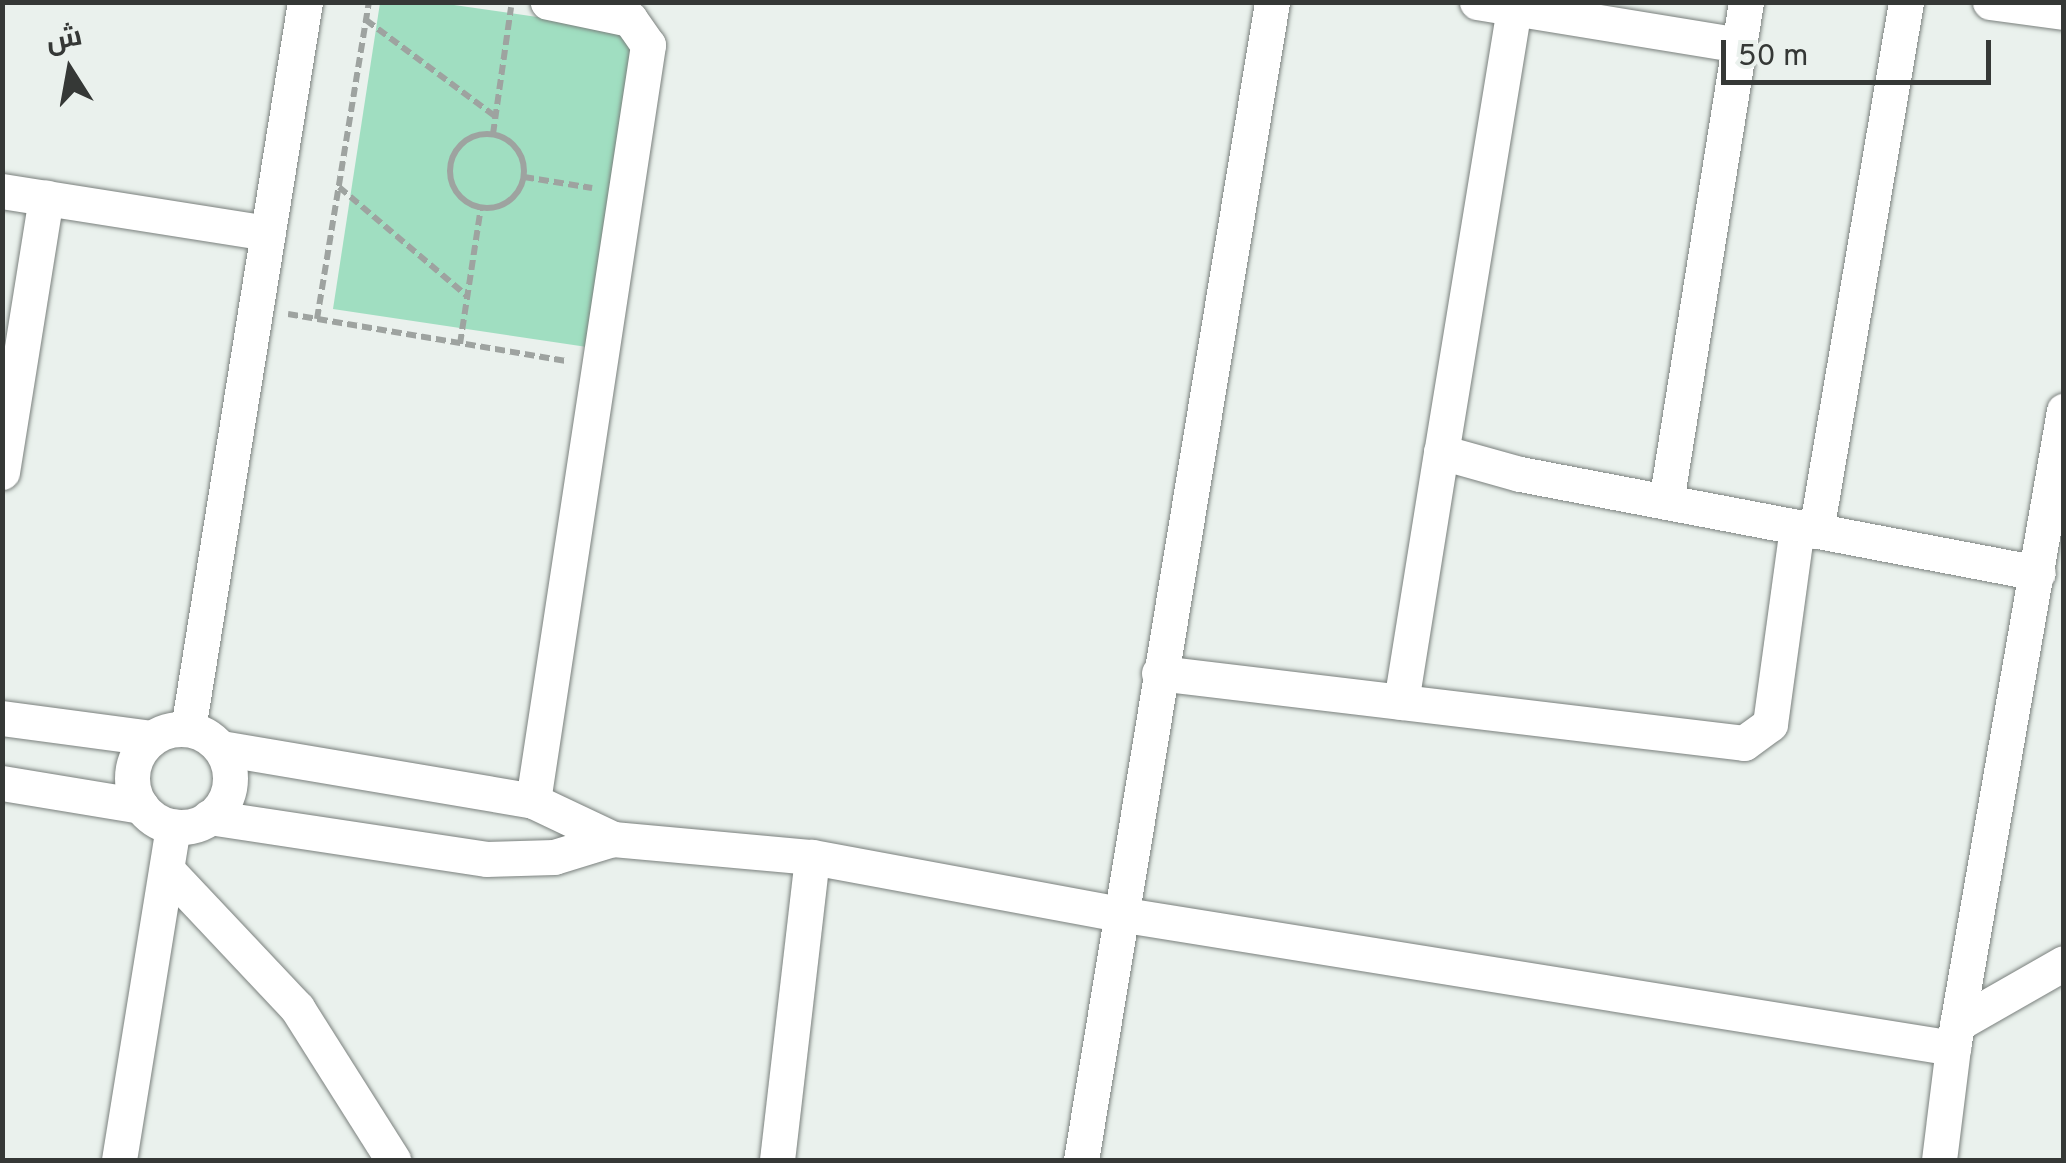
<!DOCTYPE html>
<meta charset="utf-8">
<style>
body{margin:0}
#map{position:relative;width:2066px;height:1163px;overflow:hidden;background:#eaf1ed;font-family:Overpass,Cairo,sans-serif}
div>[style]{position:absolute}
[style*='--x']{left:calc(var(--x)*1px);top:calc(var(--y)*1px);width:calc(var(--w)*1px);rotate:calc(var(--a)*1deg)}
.green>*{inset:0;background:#a0dec1}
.path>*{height:6px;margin-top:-3px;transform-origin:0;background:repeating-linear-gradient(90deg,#9ea3a0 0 10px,transparent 0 15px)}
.path>.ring{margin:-3px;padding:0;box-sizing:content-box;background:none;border:6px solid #9ea3a0;border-radius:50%}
.roads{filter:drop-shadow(0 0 2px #7a807d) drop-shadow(0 0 2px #7a807d)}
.minor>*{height:35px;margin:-17.5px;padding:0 17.5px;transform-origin:17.5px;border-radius:17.5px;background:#fff}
.minor>.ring{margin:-17.5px;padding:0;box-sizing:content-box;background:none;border:35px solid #fff;border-radius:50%}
span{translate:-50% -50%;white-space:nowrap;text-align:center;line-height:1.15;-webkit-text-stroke:9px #eaf1ed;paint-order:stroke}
.frame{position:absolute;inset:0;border:5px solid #353836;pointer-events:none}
.north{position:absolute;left:20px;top:20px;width:100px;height:100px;-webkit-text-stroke:8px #eaf1ed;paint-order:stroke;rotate:349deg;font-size:28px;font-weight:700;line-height:40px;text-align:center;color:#353836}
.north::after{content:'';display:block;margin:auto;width:35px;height:45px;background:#353836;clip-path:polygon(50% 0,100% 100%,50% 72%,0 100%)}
.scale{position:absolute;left:1721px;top:40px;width:270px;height:45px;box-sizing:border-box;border:5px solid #353836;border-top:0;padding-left:12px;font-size:30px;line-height:35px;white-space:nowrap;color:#353836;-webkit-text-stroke:8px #eaf1ed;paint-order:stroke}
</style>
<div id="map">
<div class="green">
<div style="clip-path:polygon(380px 3px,440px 3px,634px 31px,587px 347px,333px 309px)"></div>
</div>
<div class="path">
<div style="--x:366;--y:20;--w:162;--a:36.7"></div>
<div style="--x:493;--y:134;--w:128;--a:-81.9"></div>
<div class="ring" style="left:450px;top:134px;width:68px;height:68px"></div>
<div style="--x:524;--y:177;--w:69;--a:9.2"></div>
<div style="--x:339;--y:187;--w:168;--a:40.4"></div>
<div style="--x:288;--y:314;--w:282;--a:9.6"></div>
<div style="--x:317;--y:319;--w:321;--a:-80.7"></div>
<div style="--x:460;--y:344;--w:139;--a:-81.3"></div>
</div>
<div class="roads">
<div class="minor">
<div style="--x:1477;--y:2;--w:266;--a:9.3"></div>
<div style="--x:1515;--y:2;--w:456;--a:99.3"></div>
<div style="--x:1441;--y:452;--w:82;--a:15.6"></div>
<div style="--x:1520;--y:474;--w:527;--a:10.82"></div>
<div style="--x:1990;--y:2;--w:75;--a:7.7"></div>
<div style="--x:2;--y:191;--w:269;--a:9"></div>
<div style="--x:2;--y:472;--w:278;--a:-80.9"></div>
<div style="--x:1666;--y:502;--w:506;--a:-80.91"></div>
<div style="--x:1816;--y:531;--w:537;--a:-80.34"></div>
<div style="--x:1159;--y:673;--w:589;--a:6.82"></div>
<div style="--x:1744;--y:743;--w:32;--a:-36"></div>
<div style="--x:1770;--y:724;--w:199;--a:-82.2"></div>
<div style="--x:1401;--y:702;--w:253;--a:-80.9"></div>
<div style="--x:2;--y:718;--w:151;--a:7.6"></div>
<div style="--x:188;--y:729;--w:736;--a:-80.86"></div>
<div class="ring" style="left:132px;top:729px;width:63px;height:63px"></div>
<div style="--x:221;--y:748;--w:316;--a:9.6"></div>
<div style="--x:533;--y:801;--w:89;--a:25.4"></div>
<div style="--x:613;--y:839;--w:200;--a:5.2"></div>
<div style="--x:812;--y:857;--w:312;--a:10.5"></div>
<div style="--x:1119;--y:914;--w:845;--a:9.13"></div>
<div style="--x:2;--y:783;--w:141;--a:9.4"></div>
<div style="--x:533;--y:801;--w:765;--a:-81.35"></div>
<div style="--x:648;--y:45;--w:32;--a:-125"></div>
<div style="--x:630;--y:19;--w:84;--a:-168.3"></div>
<div style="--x:209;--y:817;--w:280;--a:8.6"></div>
<div style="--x:486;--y:859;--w:68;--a:-1.7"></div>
<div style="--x:554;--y:857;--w:62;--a:-17"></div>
<div style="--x:167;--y:870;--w:190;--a:46.7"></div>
<div style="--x:297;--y:1008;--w:180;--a:57.7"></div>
<div style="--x:1957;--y:1024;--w:123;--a:-29.7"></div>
<div style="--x:119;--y:1160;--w:338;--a:-80.8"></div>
<div style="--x:777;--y:1160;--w:305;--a:-83.4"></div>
<div style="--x:1081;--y:1160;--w:1174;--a:-80.63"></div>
<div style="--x:1939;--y:1160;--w:113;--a:-82.9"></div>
<div style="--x:1953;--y:1048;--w:647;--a:-80.12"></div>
</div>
</div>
<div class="frame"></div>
<div class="north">ش</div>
<div class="scale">50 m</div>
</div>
